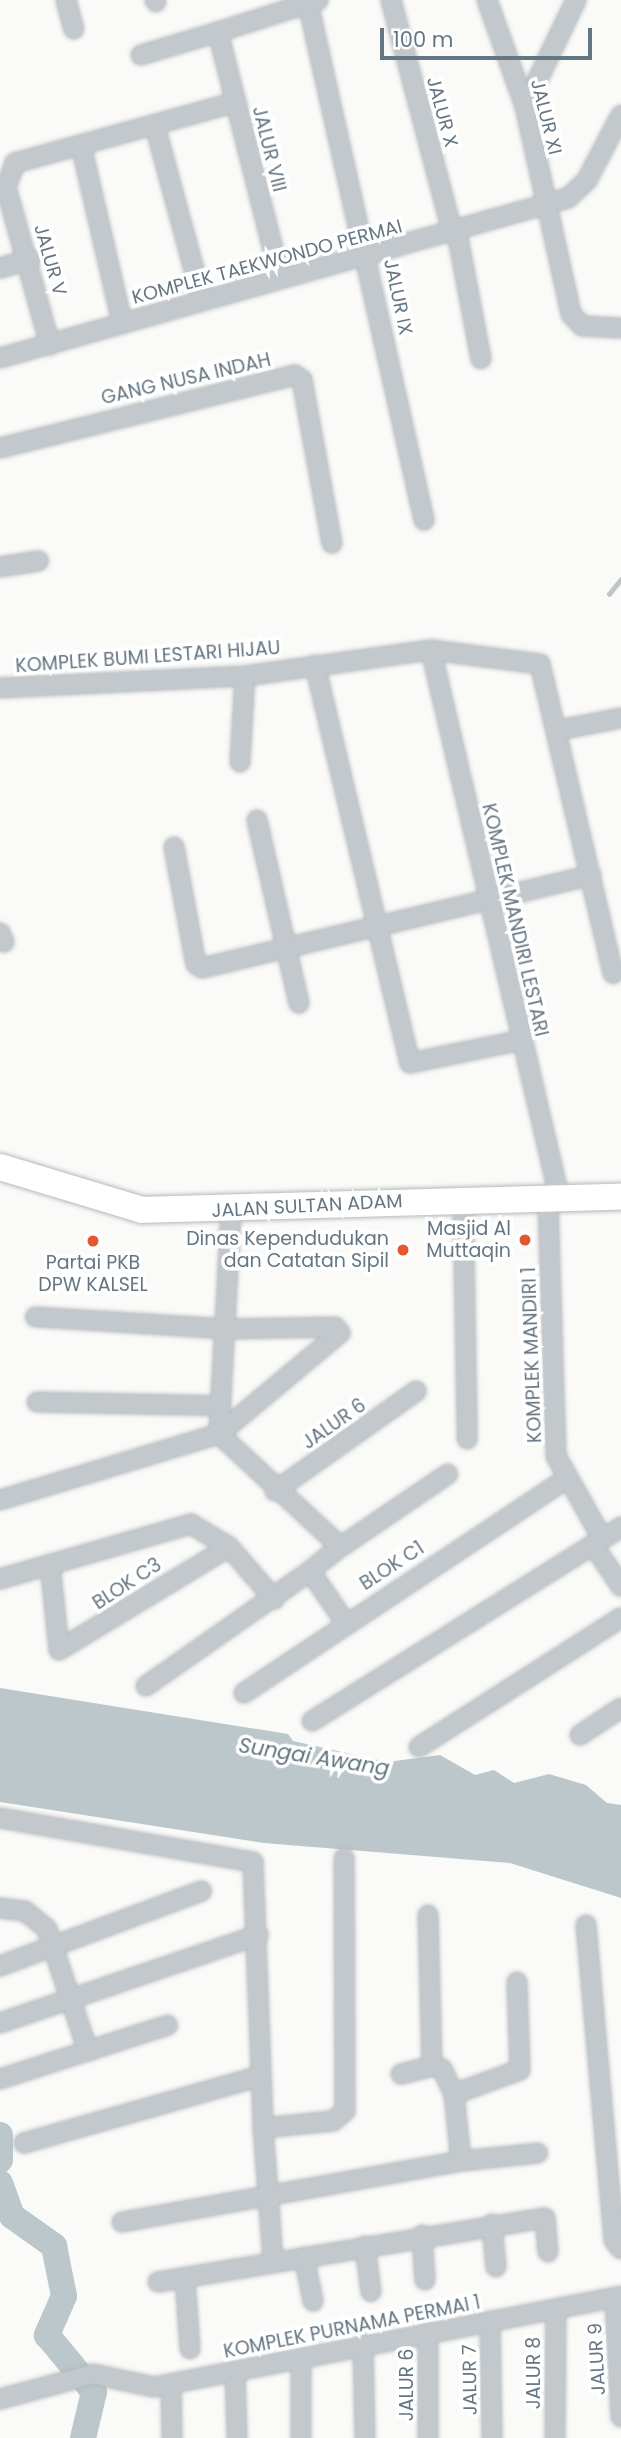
<!DOCTYPE html>
<style>
body{margin:0}
#map{position:relative;width:621px;height:2438px;overflow:hidden;background:#fafaf8;font-family:Poppins,sans-serif}
div>[style]{position:absolute}
[style*='--x']{left:calc(var(--x)*1px);top:calc(var(--y)*1px);width:calc(var(--w)*1px);rotate:calc(var(--a)*1deg)}
.water>*{inset:0;background:#bbc7cb}
.stream>*{height:4.5px;margin:-2.25px;padding:0 2.25px;transform-origin:2.25px;border-radius:2.25px;background:#bbc7cb}
.river>*{height:26px;margin:-13px;padding:0 13px;transform-origin:13px;border-radius:13px;background:#bbc7cb}
.roads{filter:drop-shadow(0 0 2px #b5babe) drop-shadow(0 0 2px #b5babe)}
.minor>*{height:18px;margin:-9px;padding:0 9px;transform-origin:9px;border-radius:9px;background:#c3c8cc}
.primary>*{height:26px;margin:-13px;padding:0 13px;transform-origin:13px;border-radius:13px;background:#fff}
.dots>*{width:19px;height:19px;translate:-50% -50%;box-sizing:border-box;border:4px solid #fff;border-radius:50%}
span{translate:-50% -50%;white-space:nowrap;text-align:center;line-height:1.15;-webkit-text-stroke:7px #fff;paint-order:stroke}
.street-label{font-size:19px;color:#657683}
.poi-label{font-size:19px;color:#657683}
.right{translate:-100% -50%;text-align:right}
.water-label{font-size:21px;color:#60757c;font-style:italic}
.scale{position:absolute;left:380px;top:28px;width:212px;height:32px;box-sizing:border-box;border:4px solid #657683;border-top:0;padding-left:9px;font-size:21px;line-height:24px;white-space:nowrap;color:#657683;-webkit-text-stroke:5px #fff;paint-order:stroke}
</style>
<div id="map">
<div class="water">
<div style="clip-path:polygon(0 1688px,288px 1734px,293px 1741px,387px 1762px,440px 1755px,475px 1775px,494px 1770px,514px 1783px,549px 1774px,586px 1785px,607px 1803px,621px 1805px,621px 1898px,510px 1863px,264px 1843px,0 1802px)"></div>
</div>
<div class="stream">
<div style="--x:609;--y:594;--w:19;--a:-51"></div>
</div>
<div class="river">
<div style="--x:0;--y:2135;--w:25;--a:90"></div>
<div style="--x:0;--y:2183;--w:35;--a:70"></div>
<div style="--x:12;--y:2216;--w:52;--a:35.5"></div>
<div style="--x:54;--y:2246;--w:51;--a:78.7"></div>
<div style="--x:64;--y:2296;--w:43;--a:113.6"></div>
<div style="--x:47;--y:2335;--w:74;--a:50.5"></div>
<div style="--x:94;--y:2392;--w:47;--a:103.4"></div>
</div>
<div class="roads">
<div class="minor">
<div style="--x:66;--y:0;--w:30;--a:75"></div>
<div style="--x:155;--y:0;--w:2;--a:63"></div>
<div style="--x:391;--y:0;--w:242;--a:75.2"></div>
<div style="--x:487;--y:0;--w:113;--a:70.3"></div>
<div style="--x:525;--y:106;--w:213;--a:77.5"></div>
<div style="--x:571;--y:314;--w:16;--a:47"></div>
<div style="--x:582;--y:326;--w:39;--a:3"></div>
<div style="--x:308;--y:3;--w:530;--a:77.35"></div>
<div style="--x:141;--y:55;--w:80;--a:-16.6"></div>
<div style="--x:525;--y:106;--w:118;--a:-64.3"></div>
<div style="--x:155;--y:126;--w:179;--a:74.8"></div>
<div style="--x:81;--y:145;--w:183;--a:77"></div>
<div style="--x:457;--y:233;--w:128;--a:79.2"></div>
<div style="--x:0;--y:268;--w:32;--a:-16"></div>
<div style="--x:280;--y:277;--w:253;--a:-104.2"></div>
<div style="--x:218;--y:32;--w:105;--a:-17.7"></div>
<div style="--x:50;--y:345;--w:164;--a:-105.6"></div>
<div style="--x:6;--y:187;--w:26;--a:-69"></div>
<div style="--x:15;--y:163;--w:229;--a:-15.4"></div>
<div style="--x:0;--y:358;--w:590;--a:-15.73"></div>
<div style="--x:568;--y:198;--w:26;--a:-43"></div>
<div style="--x:587;--y:180;--w:73;--a:-62.4"></div>
<div style="--x:0;--y:448;--w:304;--a:-13.9"></div>
<div style="--x:295;--y:375;--w:9;--a:36"></div>
<div style="--x:302;--y:380;--w:166;--a:79.6"></div>
<div style="--x:0;--y:567;--w:39;--a:-9"></div>
<div style="--x:431;--y:650;--w:565;--a:76.8"></div>
<div style="--x:315;--y:665;--w:409;--a:76.6"></div>
<div style="--x:410;--y:1063;--w:114;--a:-11.6"></div>
<div style="--x:0;--y:688;--w:245;--a:-2.8"></div>
<div style="--x:245;--y:676;--w:188;--a:-8"></div>
<div style="--x:431;--y:650;--w:110;--a:7.3"></div>
<div style="--x:540;--y:664;--w:318;--a:76.7"></div>
<div style="--x:559;--y:730;--w:63;--a:-11"></div>
<div style="--x:240;--y:762;--w:86;--a:-86.7"></div>
<div style="--x:257;--y:820;--w:188;--a:77.1"></div>
<div style="--x:174;--y:847;--w:119;--a:79.4"></div>
<div style="--x:196;--y:964;--w:7;--a:34"></div>
<div style="--x:202;--y:968;--w:400;--a:-13.4"></div>
<div style="--x:0;--y:933;--w:10;--a:66"></div>
<div style="--x:463;--y:1198;--w:241;--a:89"></div>
<div style="--x:548;--y:1201;--w:255;--a:88.2"></div>
<div style="--x:556;--y:1456;--w:94;--a:60.7"></div>
<div style="--x:231;--y:1212;--w:222;--a:93.1"></div>
<div style="--x:219;--y:1434;--w:157;--a:42.9"></div>
<div style="--x:334;--y:1541;--w:9;--a:77"></div>
<div style="--x:336;--y:1550;--w:33;--a:141"></div>
<div style="--x:310;--y:1571;--w:62;--a:55.5"></div>
<div style="--x:37;--y:1402;--w:184;--a:1.2"></div>
<div style="--x:275;--y:1491;--w:173;--a:-35.3"></div>
<div style="--x:0;--y:1500;--w:229;--a:-16.8"></div>
<div style="--x:219;--y:1434;--w:158;--a:-39.9"></div>
<div style="--x:340;--y:1333;--w:8;--a:-130"></div>
<div style="--x:335;--y:1327;--w:108;--a:178.9"></div>
<div style="--x:227;--y:1329;--w:192;--a:-176.4"></div>
<div style="--x:593;--y:1545;--w:50;--a:55.7"></div>
<div style="--x:336;--y:1550;--w:135;--a:-34.2"></div>
<div style="--x:50;--y:1564;--w:86;--a:84"></div>
<div style="--x:59;--y:1650;--w:199;--a:-31.2"></div>
<div style="--x:0;--y:1579;--w:199;--a:-16.1"></div>
<div style="--x:191;--y:1524;--w:44;--a:31.2"></div>
<div style="--x:229;--y:1547;--w:69;--a:49.1"></div>
<div style="--x:146;--y:1686;--w:200;--a:-35"></div>
<div style="--x:244;--y:1693;--w:387;--a:-33.6"></div>
<div style="--x:312;--y:1721;--w:365;--a:-32.1"></div>
<div style="--x:580;--y:1735;--w:49;--a:-33.4"></div>
<div style="--x:419;--y:1747;--w:240;--a:-32.6"></div>
<div style="--x:0;--y:1818;--w:257;--a:9.9"></div>
<div style="--x:253;--y:1862;--w:266;--a:87.8"></div>
<div style="--x:0;--y:1908;--w:25;--a:7"></div>
<div style="--x:25;--y:1911;--w:28;--a:39"></div>
<div style="--x:47;--y:1929;--w:129;--a:71.4"></div>
<div style="--x:428;--y:1915;--w:151;--a:88.5"></div>
<div style="--x:432;--y:2066;--w:10;--a:17"></div>
<div style="--x:442;--y:2069;--w:28;--a:64"></div>
<div style="--x:586;--y:1925;--w:316;--a:84.9"></div>
<div style="--x:614;--y:2240;--w:11;--a:52"></div>
<div style="--x:0;--y:1966;--w:215;--a:-20.4"></div>
<div style="--x:0;--y:2023;--w:273;--a:-18.8"></div>
<div style="--x:401;--y:2074;--w:32;--a:-14"></div>
<div style="--x:0;--y:2079;--w:176;--a:-17.8"></div>
<div style="--x:24;--y:2143;--w:246;--a:-15.8"></div>
<div style="--x:461;--y:2161;--w:77;--a:-5.9"></div>
<div style="--x:122;--y:2222;--w:344;--a:-10.2"></div>
<div style="--x:461;--y:2161;--w:67;--a:-96"></div>
<div style="--x:454;--y:2094;--w:70;--a:-20"></div>
<div style="--x:520;--y:2070;--w:88;--a:-92"></div>
<div style="--x:492;--y:2224;--w:43;--a:84.7"></div>
<div style="--x:422;--y:2235;--w:45;--a:86.2"></div>
<div style="--x:365;--y:2246;--w:46;--a:82.6"></div>
<div style="--x:304;--y:2257;--w:45;--a:78.4"></div>
<div style="--x:273;--y:2260;--w:132;--a:-94.3"></div>
<div style="--x:263;--y:2128;--w:70;--a:-5.7"></div>
<div style="--x:333;--y:2121;--w:16;--a:-40"></div>
<div style="--x:345;--y:2111;--w:253;--a:-90.2"></div>
<div style="--x:185;--y:2279;--w:70;--a:85.9"></div>
<div style="--x:158;--y:2282;--w:392;--a:-9.4"></div>
<div style="--x:545;--y:2218;--w:34;--a:85"></div>
<div style="--x:615;--y:2298;--w:119;--a:87.1"></div>
<div style="--x:490;--y:2321;--w:117;--a:89"></div>
<div style="--x:363;--y:2344;--w:94;--a:88.8"></div>
<div style="--x:301;--y:2359;--w:79;--a:90"></div>
<div style="--x:235;--y:2371;--w:67;--a:88.3"></div>
<div style="--x:171;--y:2384;--w:54;--a:88.9"></div>
<div style="--x:0;--y:2399;--w:96;--a:-15"></div>
<div style="--x:93;--y:2374;--w:62;--a:12"></div>
<div style="--x:154;--y:2387;--w:476;--a:-11"></div>
<div style="--x:428;--y:2438;--w:106;--a:-90"></div>
<div style="--x:555;--y:2438;--w:129;--a:-89.6"></div>
</div>
<div class="primary">
<div style="--x:0;--y:1167;--w:148;--a:16.8"></div>
<div style="--x:142;--y:1210;--w:479;--a:-1.6"></div>
</div>
</div>
<div class="dots">
<div style="left:525px;top:1240px;background:#e4572e"></div>
<div style="left:93px;top:1241px;background:#e4572e"></div>
<div style="left:403px;top:1250px;background:#e4572e"></div>
</div>
<div class="street-label">
<span style="left:442px;top:112px;rotate:75deg">JALUR X</span>
<span style="left:546px;top:117px;rotate:76deg">JALUR XI</span>
<span style="left:269px;top:149px;rotate:76deg">JALUR VIII</span>
<span style="left:50px;top:260px;rotate:74deg">JALUR V</span>
<span style="left:267px;top:262px;rotate:-15deg">KOMPLEK TAEKWONDO PERMAI</span>
<span style="left:398px;top:297px;rotate:78deg">JALUR IX</span>
<span style="left:186px;top:379px;rotate:-13deg">GANG NUSA INDAH</span>
<span style="left:148px;top:657px;rotate:-4deg">KOMPLEK BUMI LESTARI HIJAU</span>
<span style="left:515px;top:920px;rotate:77deg">KOMPLEK MANDIRI LESTARI</span>
<span style="left:307px;top:1206px;rotate:-3deg">JALAN SULTAN ADAM</span>
<span style="left:532px;top:1355px;rotate:-92deg">KOMPLEK MANDIRI 1</span>
<span style="left:334px;top:1424px;rotate:-35deg">JALUR 6</span>
<span style="left:392px;top:1566px;rotate:-33deg">BLOK C1</span>
<span style="left:127px;top:1584px;rotate:-33deg">BLOK C3</span>
<span style="left:352px;top:2327px;rotate:-11deg">KOMPLEK PURNAMA PERMAI 1</span>
<span style="left:597px;top:2359px;rotate:-93deg">JALUR 9</span>
<span style="left:534px;top:2373px;rotate:-90deg">JALUR 8</span>
<span style="left:470px;top:2380px;rotate:-91deg">JALUR 7</span>
<span style="left:407px;top:2385px;rotate:-90deg">JALUR 6</span>
</div>
<div class="poi-label">
<span class="right" style="left:511px;top:1240px">Masjid Al<br>Muttaqin</span>
<span class="right" style="left:389px;top:1250px">Dinas Kependudukan<br>dan Catatan Sipil</span>
<span style="left:93px;top:1274px">Partai PKB<br>DPW KALSEL</span>
</div>
<div class="water-label">
<span style="left:314px;top:1757px;rotate:9deg">Sungai Awang</span>
</div>
<div class="scale">100 m</div>
</div>
